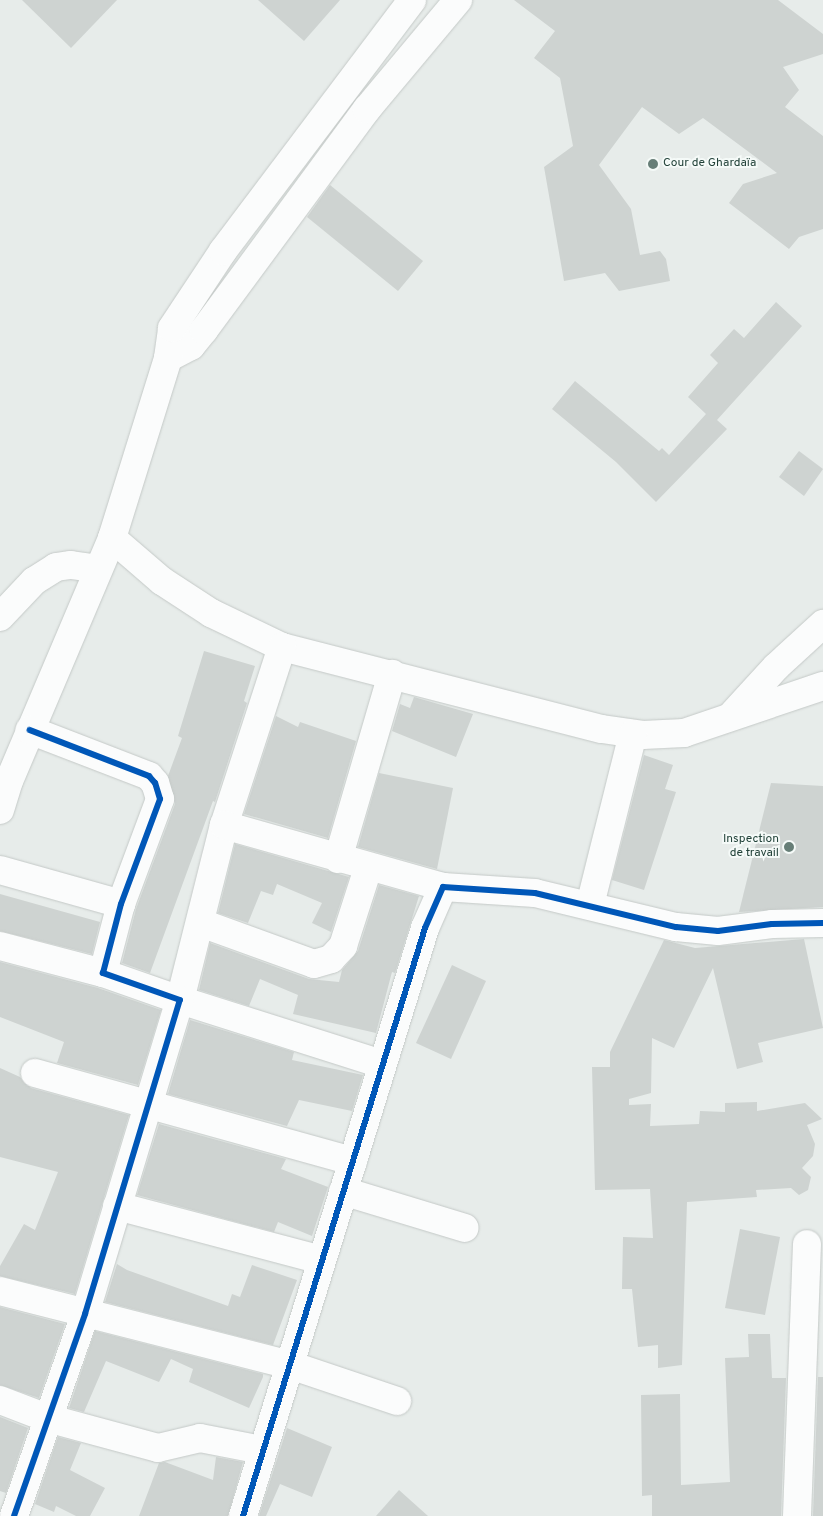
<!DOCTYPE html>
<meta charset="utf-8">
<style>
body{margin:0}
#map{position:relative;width:823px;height:1516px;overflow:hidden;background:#e7ecea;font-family:Overpass,sans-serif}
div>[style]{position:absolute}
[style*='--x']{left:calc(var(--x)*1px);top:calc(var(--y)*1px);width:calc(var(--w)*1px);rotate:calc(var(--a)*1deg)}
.building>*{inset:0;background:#ced3d1}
.roads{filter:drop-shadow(0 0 1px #c4c9c7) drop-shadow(0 0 1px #c4c9c7)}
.street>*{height:28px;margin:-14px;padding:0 14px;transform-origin:14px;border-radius:14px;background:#fbfcfc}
.cycleway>*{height:6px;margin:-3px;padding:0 3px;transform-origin:3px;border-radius:3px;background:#0057b8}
.dots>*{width:14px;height:14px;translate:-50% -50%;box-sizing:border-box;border:2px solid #f5faf8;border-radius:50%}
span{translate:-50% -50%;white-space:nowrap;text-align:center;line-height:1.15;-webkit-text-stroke:4px #f5faf8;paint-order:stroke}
.poi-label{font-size:12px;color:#224239}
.left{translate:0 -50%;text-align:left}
.right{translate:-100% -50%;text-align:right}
</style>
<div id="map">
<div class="building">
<div style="clip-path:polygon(22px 0,117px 0,71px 48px)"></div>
<div style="clip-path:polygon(258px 0,340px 0,304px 41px)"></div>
<div style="clip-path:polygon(514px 0,778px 0,823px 34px,823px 54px,783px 67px,799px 90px,785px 107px,823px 136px,823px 229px,799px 237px,789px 249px,729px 203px,743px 184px,777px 173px,703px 118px,679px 134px,642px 107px,599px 165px,631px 209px,640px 255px,660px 251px,666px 259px,670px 281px,619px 291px,605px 273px,564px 281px,544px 167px,573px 146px,560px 78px,534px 58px,555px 31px)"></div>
<div style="clip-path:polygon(330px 185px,423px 261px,398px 291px,307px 217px)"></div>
<div style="clip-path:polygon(776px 302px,802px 326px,717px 420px,727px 429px,656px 502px,616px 462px,552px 409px,575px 381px,659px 451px,662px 448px,669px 455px,706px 414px,688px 397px,718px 363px,710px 355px,734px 329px,744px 338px)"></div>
<div style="clip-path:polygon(799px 451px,823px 469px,804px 496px,779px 477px)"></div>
<div style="clip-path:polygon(204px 651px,255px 666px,244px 701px,247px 703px,215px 802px,213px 801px,150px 973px,122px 963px,136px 909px,175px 804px,168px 776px,182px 738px,178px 736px)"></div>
<div style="clip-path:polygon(414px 697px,473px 714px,456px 757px,392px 731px,400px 704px,410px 708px)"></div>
<div style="clip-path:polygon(276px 716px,298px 727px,300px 722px,356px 741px,328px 838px,244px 814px)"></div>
<div style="clip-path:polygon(644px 755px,673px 765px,665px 789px,676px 792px,644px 890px,612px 880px)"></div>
<div style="clip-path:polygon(379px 773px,453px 788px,437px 869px,358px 847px)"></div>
<div style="clip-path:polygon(771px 783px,823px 786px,823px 907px,739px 912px)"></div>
<div style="clip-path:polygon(235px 844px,349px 877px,331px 932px,312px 923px,322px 903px,277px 884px,273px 895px,261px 891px,248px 923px,218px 913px)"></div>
<div style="clip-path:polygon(379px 885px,419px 896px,395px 973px,392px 972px,376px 1033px,293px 1014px,298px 995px,260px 979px,249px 1006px,199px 990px,210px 943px,309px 979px,339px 982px,342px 970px,358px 951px)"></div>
<div style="clip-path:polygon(0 894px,100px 922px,92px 954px,0 931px)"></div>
<div style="clip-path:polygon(804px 939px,823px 1028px,758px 1043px,763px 1062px,737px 1069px,713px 968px,674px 1048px,652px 1038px,651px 1093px,629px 1099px,629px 1105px,651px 1104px,650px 1126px,699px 1124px,700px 1111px,725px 1112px,725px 1103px,757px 1102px,757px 1111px,805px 1103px,822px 1119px,807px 1125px,815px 1144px,813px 1156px,802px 1168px,811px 1177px,808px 1190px,799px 1195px,791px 1188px,756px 1190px,757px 1197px,687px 1202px,682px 1365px,658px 1368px,658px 1345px,638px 1347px,632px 1289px,622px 1289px,623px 1237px,653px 1238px,650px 1189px,595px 1190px,592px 1067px,610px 1067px,610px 1052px,664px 940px,695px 948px)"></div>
<div style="clip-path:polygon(0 962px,98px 988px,161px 1010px,138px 1085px,57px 1063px,64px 1042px,0 1017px)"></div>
<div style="clip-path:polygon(452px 965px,486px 981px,451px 1059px,416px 1043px)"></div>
<div style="clip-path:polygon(190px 1020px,294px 1052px,292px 1060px,363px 1075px,352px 1111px,299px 1100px,287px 1126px,168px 1094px)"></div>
<div style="clip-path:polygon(0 1068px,20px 1077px,31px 1088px,129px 1115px,75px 1294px,0 1276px,0 1266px,24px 1224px,35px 1230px,58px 1172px,0 1157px)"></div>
<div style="clip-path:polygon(159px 1124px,286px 1159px,281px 1169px,328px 1187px,312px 1236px,278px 1222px,274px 1232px,137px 1195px)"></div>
<div style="clip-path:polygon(740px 1229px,780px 1237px,765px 1315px,725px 1308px)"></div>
<div style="clip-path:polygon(117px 1264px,127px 1270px,228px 1306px,232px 1294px,240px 1297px,252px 1265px,297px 1280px,273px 1345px,105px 1302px)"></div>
<div style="clip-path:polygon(0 1307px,65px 1324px,39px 1398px,0 1385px)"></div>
<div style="clip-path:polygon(95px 1331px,263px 1374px,263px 1377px,249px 1408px,189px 1382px,193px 1369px,171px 1359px,159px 1382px,106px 1361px,84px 1412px,69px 1408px)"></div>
<div style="clip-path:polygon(748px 1334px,770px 1334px,772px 1378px,786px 1378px,781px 1516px,652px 1516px,652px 1495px,642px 1496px,641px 1395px,680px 1394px,681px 1485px,730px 1482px,725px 1358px,749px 1357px)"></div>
<div style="clip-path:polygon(818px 1377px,823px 1377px,823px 1516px,813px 1516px)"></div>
<div style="clip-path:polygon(0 1417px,28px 1428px,6px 1493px,0 1491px)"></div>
<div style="clip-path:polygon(287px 1428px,332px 1447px,312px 1497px,280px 1484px,266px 1516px,259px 1516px)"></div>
<div style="clip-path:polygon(58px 1437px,81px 1443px,70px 1470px,105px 1488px,90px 1516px,76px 1516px,56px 1506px,54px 1512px,35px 1504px)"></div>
<div style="clip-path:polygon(216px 1457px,243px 1462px,228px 1516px,139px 1516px,159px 1463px,165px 1462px,213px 1480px)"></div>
<div style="clip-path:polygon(399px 1490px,428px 1516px,376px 1516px)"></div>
</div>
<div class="roads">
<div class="street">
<div style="--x:168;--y:358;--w:26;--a:-28"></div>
<div style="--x:191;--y:346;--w:21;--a:-51"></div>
<div style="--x:204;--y:330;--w:275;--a:-53.6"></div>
<div style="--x:367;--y:109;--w:142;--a:-50.1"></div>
<div style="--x:112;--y:538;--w:66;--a:40.7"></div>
<div style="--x:162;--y:581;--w:59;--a:33.1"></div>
<div style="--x:211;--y:613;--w:79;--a:25.6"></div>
<div style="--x:282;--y:647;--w:330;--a:14.4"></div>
<div style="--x:602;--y:729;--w:41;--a:8.3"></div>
<div style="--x:643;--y:735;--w:41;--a:-2.8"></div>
<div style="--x:684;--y:733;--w:147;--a:-18.7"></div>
<div style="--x:0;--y:617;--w:50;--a:-46.6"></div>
<div style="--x:34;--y:581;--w:26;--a:-32"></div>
<div style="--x:56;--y:567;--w:15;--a:-8"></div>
<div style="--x:71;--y:565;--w:27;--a:8"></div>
<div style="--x:282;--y:647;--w:187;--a:108"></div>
<div style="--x:224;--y:825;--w:180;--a:104.1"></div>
<div style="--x:180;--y:1000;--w:212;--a:17.6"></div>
<div style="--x:732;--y:715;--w:65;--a:-47.5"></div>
<div style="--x:776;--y:667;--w:64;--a:-42.5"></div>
<div style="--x:0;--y:810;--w:30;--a:-73"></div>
<div style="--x:9;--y:781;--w:264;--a:-67"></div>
<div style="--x:112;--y:538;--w:189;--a:-72.7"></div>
<div style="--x:168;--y:358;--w:30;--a:-82"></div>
<div style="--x:172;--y:328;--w:92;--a:-56.5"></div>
<div style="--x:223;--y:251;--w:314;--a:-53"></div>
<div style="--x:224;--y:825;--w:228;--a:15.8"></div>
<div style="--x:338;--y:859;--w:193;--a:-73.7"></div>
<div style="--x:0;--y:870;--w:126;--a:15.7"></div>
<div style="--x:590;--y:905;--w:176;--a:-75.9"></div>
<div style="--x:201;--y:923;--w:120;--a:19.9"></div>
<div style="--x:314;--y:964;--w:18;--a:-16"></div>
<div style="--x:331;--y:959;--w:18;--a:-47"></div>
<div style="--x:343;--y:946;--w:82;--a:-72.2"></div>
<div style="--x:0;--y:946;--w:106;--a:14.7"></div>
<div style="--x:35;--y:1073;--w:330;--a:15.5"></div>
<div style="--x:343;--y:1191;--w:127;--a:16.9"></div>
<div style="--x:117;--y:1206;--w:211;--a:14.8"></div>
<div style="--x:0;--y:1291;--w:299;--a:14.3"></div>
<div style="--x:290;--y:1365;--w:113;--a:18.6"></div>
<div style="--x:0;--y:1400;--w:50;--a:21"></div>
<div style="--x:47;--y:1418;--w:115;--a:15.1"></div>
<div style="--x:158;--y:1448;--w:43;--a:-13.4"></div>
<div style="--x:200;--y:1438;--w:63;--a:11"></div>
<div style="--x:14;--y:1516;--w:214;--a:-70.6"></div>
<div style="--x:85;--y:1314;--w:328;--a:-73.2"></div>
<div style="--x:180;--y:1000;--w:82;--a:-160.7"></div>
<div style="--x:103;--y:973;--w:71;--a:-75.4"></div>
<div style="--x:121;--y:904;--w:112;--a:-69.6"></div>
<div style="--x:160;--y:799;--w:17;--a:-107"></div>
<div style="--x:155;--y:783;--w:9;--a:-131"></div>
<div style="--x:149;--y:776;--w:128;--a:-158.9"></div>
<div style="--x:243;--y:1516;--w:616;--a:-72.8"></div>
<div style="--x:425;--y:928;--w:45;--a:-66.3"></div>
<div style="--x:443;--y:887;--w:92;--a:3.7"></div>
<div style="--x:535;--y:893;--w:145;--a:13.6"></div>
<div style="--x:676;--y:927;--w:42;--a:5.4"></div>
<div style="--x:718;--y:931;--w:54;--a:-7.4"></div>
<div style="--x:772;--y:924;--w:51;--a:-1.1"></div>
<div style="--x:797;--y:1516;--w:272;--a:-87.9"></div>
</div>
</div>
<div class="cycleway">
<div style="--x:14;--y:1516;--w:214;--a:-70.6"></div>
<div style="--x:85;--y:1314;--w:328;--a:-73.2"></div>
<div style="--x:180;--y:1000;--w:82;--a:-160.7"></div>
<div style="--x:103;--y:973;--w:71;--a:-75.4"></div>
<div style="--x:121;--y:904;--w:112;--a:-69.6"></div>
<div style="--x:160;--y:799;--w:17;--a:-107"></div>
<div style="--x:155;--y:783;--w:9;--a:-131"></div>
<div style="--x:149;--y:776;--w:128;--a:-158.9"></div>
<div style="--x:243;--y:1516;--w:616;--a:-72.8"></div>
<div style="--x:425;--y:928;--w:45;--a:-66.3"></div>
<div style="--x:443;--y:887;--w:92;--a:3.7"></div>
<div style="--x:535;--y:893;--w:145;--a:13.6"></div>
<div style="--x:676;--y:927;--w:42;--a:5.4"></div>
<div style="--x:718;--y:931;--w:54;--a:-7.4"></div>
<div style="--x:772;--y:924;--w:51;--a:-1.1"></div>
</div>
<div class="dots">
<div style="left:653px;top:164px;background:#677e77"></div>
<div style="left:789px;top:847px;background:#677e77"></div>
</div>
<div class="poi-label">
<span class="left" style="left:663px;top:164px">Cour de Ghardaïa</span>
<span class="right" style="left:779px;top:847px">Inspection<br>de travail</span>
</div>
</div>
